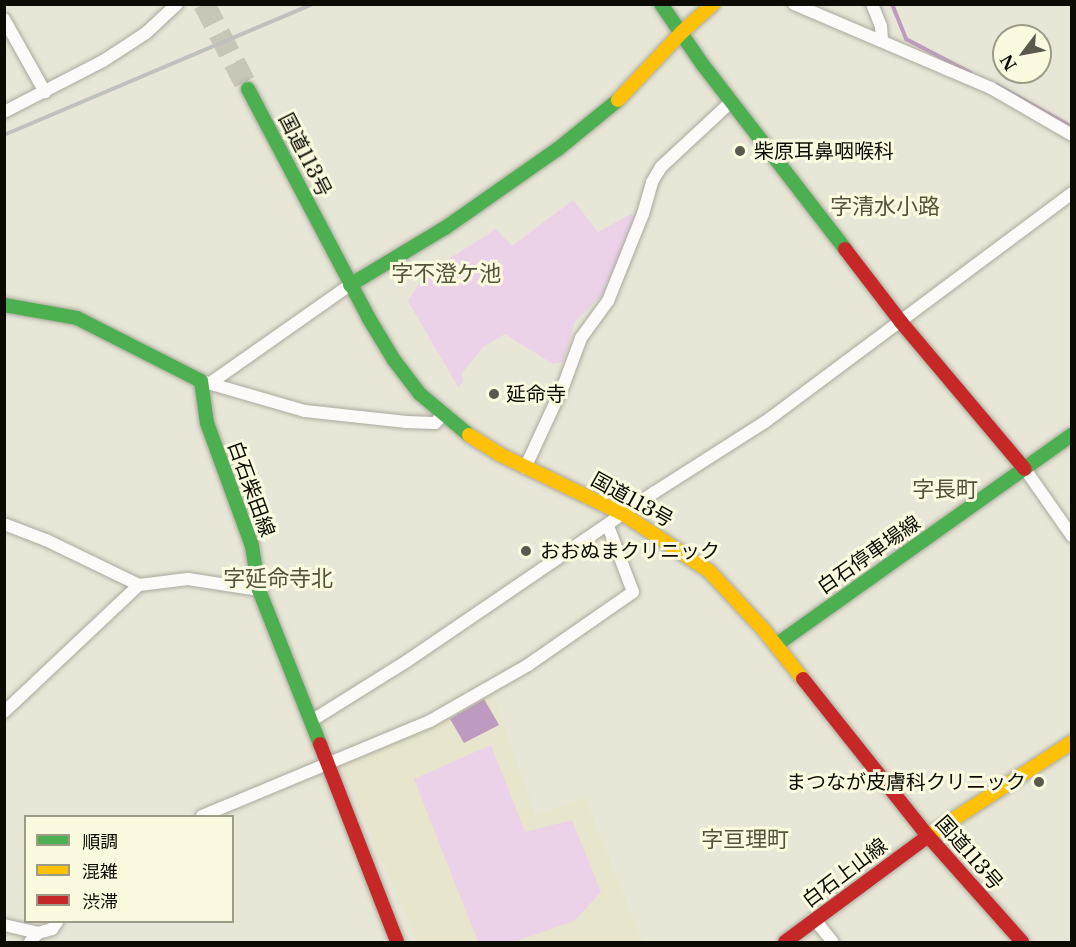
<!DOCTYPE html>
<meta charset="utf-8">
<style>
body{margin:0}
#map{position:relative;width:1076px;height:947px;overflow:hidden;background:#e8e7d7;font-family:"Libre Baskerville","Noto Sans JP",serif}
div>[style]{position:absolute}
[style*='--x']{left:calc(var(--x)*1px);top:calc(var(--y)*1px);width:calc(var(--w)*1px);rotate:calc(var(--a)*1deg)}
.built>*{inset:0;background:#e7e5cb}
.green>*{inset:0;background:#ebd2e9}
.water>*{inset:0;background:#bd9bc0}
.stream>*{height:4px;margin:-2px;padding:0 2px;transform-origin:2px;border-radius:2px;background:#bd9bc0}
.highway-tunnel>*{height:22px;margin-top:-11px;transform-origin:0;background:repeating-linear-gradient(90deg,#c7c6b7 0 22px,transparent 0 33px)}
.roads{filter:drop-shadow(0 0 2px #aaa99d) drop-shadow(0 0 2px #aaa99d)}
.street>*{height:12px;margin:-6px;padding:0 6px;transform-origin:6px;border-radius:6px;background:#fcfbf9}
.fast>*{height:14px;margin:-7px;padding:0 7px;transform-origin:7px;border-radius:7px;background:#4caf50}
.slow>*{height:14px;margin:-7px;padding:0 7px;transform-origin:7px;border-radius:7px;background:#ffc107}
.jam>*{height:14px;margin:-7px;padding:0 7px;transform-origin:7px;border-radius:7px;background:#c62828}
.rail>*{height:4px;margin:-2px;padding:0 2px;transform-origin:2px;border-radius:2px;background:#c0c0bc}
.dots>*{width:16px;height:16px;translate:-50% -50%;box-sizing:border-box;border:3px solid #fcfade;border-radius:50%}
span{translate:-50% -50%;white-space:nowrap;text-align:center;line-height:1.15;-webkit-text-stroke:6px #fcfade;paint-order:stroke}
.poi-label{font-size:20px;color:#0d0c04}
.left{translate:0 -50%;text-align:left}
.right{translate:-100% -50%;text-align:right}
.street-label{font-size:20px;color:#0d0c04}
.quarter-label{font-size:22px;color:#54533b}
.frame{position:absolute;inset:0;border:6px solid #0d0c04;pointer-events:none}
.legend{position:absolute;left:24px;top:815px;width:210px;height:108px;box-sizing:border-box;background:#fcfade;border:2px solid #9c9b87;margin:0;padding:8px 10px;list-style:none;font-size:18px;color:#0d0c04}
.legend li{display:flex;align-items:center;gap:12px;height:30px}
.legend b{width:30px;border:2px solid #9c9b87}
.north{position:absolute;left:992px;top:24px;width:60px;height:60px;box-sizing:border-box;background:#fcfade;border:2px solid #9c9b87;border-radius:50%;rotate:238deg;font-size:16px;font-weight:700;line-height:24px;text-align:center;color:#0d0c04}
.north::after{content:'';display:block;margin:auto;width:21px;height:27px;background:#5a594e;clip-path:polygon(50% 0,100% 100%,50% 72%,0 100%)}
</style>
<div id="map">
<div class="built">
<div style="clip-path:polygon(490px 685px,536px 816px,585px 797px,643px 942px,417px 942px,340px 762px)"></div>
</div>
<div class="green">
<div style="clip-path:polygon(573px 200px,598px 232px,631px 214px,637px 220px,602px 295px,575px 322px,563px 362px,553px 364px,505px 334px,483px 347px,462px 373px,463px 382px,458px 387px,408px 301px,425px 274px,496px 229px,512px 246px)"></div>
<div style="clip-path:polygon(491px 745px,525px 832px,572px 820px,601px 892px,574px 921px,514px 942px,478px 942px,414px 779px)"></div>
</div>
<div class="water">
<div style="clip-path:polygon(484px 699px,499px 725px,464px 743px,450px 719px)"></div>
</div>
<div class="stream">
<div style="--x:892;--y:4;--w:38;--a:68"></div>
<div style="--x:906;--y:39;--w:73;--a:27.6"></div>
<div style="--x:997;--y:85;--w:86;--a:29.2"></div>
</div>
<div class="highway-tunnel">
<div style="--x:204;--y:4;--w:96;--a:62.6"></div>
</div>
<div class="roads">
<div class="street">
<div style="--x:794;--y:4;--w:214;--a:23.1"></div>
<div style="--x:991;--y:88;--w:94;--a:30.1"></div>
<div style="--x:872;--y:4;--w:24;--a:68"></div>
<div style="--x:881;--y:26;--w:15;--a:86"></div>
<div style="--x:4;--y:19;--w:84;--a:60.7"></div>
<div style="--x:4;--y:112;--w:111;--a:-27.3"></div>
<div style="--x:103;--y:61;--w:51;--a:-33.1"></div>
<div style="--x:146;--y:33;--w:42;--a:-43.1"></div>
<div style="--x:201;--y:381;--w:108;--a:16.1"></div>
<div style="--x:305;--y:411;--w:102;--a:6.2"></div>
<div style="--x:406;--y:422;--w:29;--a:2"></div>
<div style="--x:435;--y:423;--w:11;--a:-45"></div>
<div style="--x:209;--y:384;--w:172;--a:-35.1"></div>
<div style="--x:525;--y:468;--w:93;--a:-65.1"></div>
<div style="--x:564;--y:384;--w:49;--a:-69.7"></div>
<div style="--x:581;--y:338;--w:46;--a:-53.9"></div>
<div style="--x:608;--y:301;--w:94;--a:-68.1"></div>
<div style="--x:643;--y:214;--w:33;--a:-74"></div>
<div style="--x:652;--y:182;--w:17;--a:-59"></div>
<div style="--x:661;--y:167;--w:96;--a:-42.9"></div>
<div style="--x:1025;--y:469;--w:82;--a:55"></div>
<div style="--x:4;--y:524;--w:45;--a:20.9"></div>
<div style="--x:46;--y:540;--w:103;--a:25.8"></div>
<div style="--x:139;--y:585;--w:49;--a:-7"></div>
<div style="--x:188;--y:579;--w:72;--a:8.8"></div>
<div style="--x:4;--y:712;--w:185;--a:-43.3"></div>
<div style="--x:311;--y:721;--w:113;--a:-32"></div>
<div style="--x:407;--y:661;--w:300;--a:-34.3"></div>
<div style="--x:655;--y:492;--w:130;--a:-32.5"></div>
<div style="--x:765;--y:422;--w:383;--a:-36.7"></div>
<div style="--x:202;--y:816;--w:247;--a:-22.6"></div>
<div style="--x:430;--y:721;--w:113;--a:-29.7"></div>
<div style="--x:528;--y:665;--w:128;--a:-34.8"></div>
<div style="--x:633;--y:592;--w:71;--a:-110.7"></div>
<div style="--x:815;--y:920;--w:28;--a:51"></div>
<div style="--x:4;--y:925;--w:35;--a:13"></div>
<div style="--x:30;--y:942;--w:12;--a:-48"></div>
<div style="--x:38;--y:933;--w:15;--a:-16"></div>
<div style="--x:52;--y:929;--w:9;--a:-54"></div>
</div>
<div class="fast">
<div style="--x:661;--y:4;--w:74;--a:55.5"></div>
<div style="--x:703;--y:65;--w:232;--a:52.3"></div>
<div style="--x:248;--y:89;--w:258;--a:62.2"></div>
<div style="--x:368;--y:317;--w:50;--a:58.8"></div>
<div style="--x:394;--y:360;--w:43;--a:52.6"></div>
<div style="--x:420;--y:394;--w:64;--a:39.9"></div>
<div style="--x:350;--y:285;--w:111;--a:-31"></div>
<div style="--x:445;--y:228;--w:138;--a:-35"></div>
<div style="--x:558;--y:149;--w:77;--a:-39.2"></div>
<div style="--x:4;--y:305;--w:74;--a:10.1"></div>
<div style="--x:77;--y:318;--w:139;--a:26.9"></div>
<div style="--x:201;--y:381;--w:42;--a:81.9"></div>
<div style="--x:207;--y:423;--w:131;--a:69.9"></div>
<div style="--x:252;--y:546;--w:45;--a:81"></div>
<div style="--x:259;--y:590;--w:166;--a:68.4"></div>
<div style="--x:776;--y:645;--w:363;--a:-35.4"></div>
</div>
<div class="slow">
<div style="--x:618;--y:100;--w:93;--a:-46.7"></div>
<div style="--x:682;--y:32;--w:42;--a:-42.1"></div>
<div style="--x:469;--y:435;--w:36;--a:32"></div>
<div style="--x:499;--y:454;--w:140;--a:25.8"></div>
<div style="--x:625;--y:515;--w:101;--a:33.7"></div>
<div style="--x:709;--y:571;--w:81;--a:47"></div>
<div style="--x:764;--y:630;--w:63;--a:51.5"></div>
<div style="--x:928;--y:836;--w:172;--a:-33.1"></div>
</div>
<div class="jam">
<div style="--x:845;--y:249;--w:92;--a:52.5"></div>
<div style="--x:901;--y:322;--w:192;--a:49.9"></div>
<div style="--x:803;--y:679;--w:201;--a:51.5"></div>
<div style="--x:928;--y:836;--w:142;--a:48.4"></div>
<div style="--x:320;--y:744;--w:212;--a:68.7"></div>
<div style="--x:785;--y:942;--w:178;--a:-36.5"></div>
</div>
</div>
<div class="rail">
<div style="--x:4;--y:135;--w:335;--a:-23"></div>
</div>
<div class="dots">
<div style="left:740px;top:151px;background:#5a594e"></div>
<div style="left:494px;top:394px;background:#5a594e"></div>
<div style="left:526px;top:551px;background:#5a594e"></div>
<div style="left:1039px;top:782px;background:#5a594e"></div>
</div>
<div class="poi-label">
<span class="left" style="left:754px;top:151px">柴原耳鼻咽喉科</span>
<span class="left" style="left:506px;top:394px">延命寺</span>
<span class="left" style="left:540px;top:551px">おおぬまクリニック</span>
<span class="right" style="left:1026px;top:782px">まつなが皮膚科クリニック</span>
</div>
<div class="street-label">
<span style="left:305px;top:155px;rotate:63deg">国道113号</span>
<span style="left:251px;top:489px;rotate:70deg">白石柴田線</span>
<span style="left:632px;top:500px;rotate:29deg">国道113号</span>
<span style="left:869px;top:555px;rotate:-35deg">白石停車場線</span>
<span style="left:969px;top:853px;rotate:49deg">国道113号</span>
<span style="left:845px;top:873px;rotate:-37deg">白石上山線</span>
</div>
<div class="quarter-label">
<span style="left:885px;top:207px">字清水小路</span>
<span style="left:446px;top:274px">字不澄ケ池</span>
<span style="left:945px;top:490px">字長町</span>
<span style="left:278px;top:579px">字延命寺北</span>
<span style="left:745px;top:840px">字亘理町</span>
</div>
<div class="frame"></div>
<ul class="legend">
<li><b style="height:8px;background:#4caf50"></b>順調</li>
<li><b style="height:8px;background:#ffc107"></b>混雑</li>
<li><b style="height:8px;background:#c62828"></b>渋滞</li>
</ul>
<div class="north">N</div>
</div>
